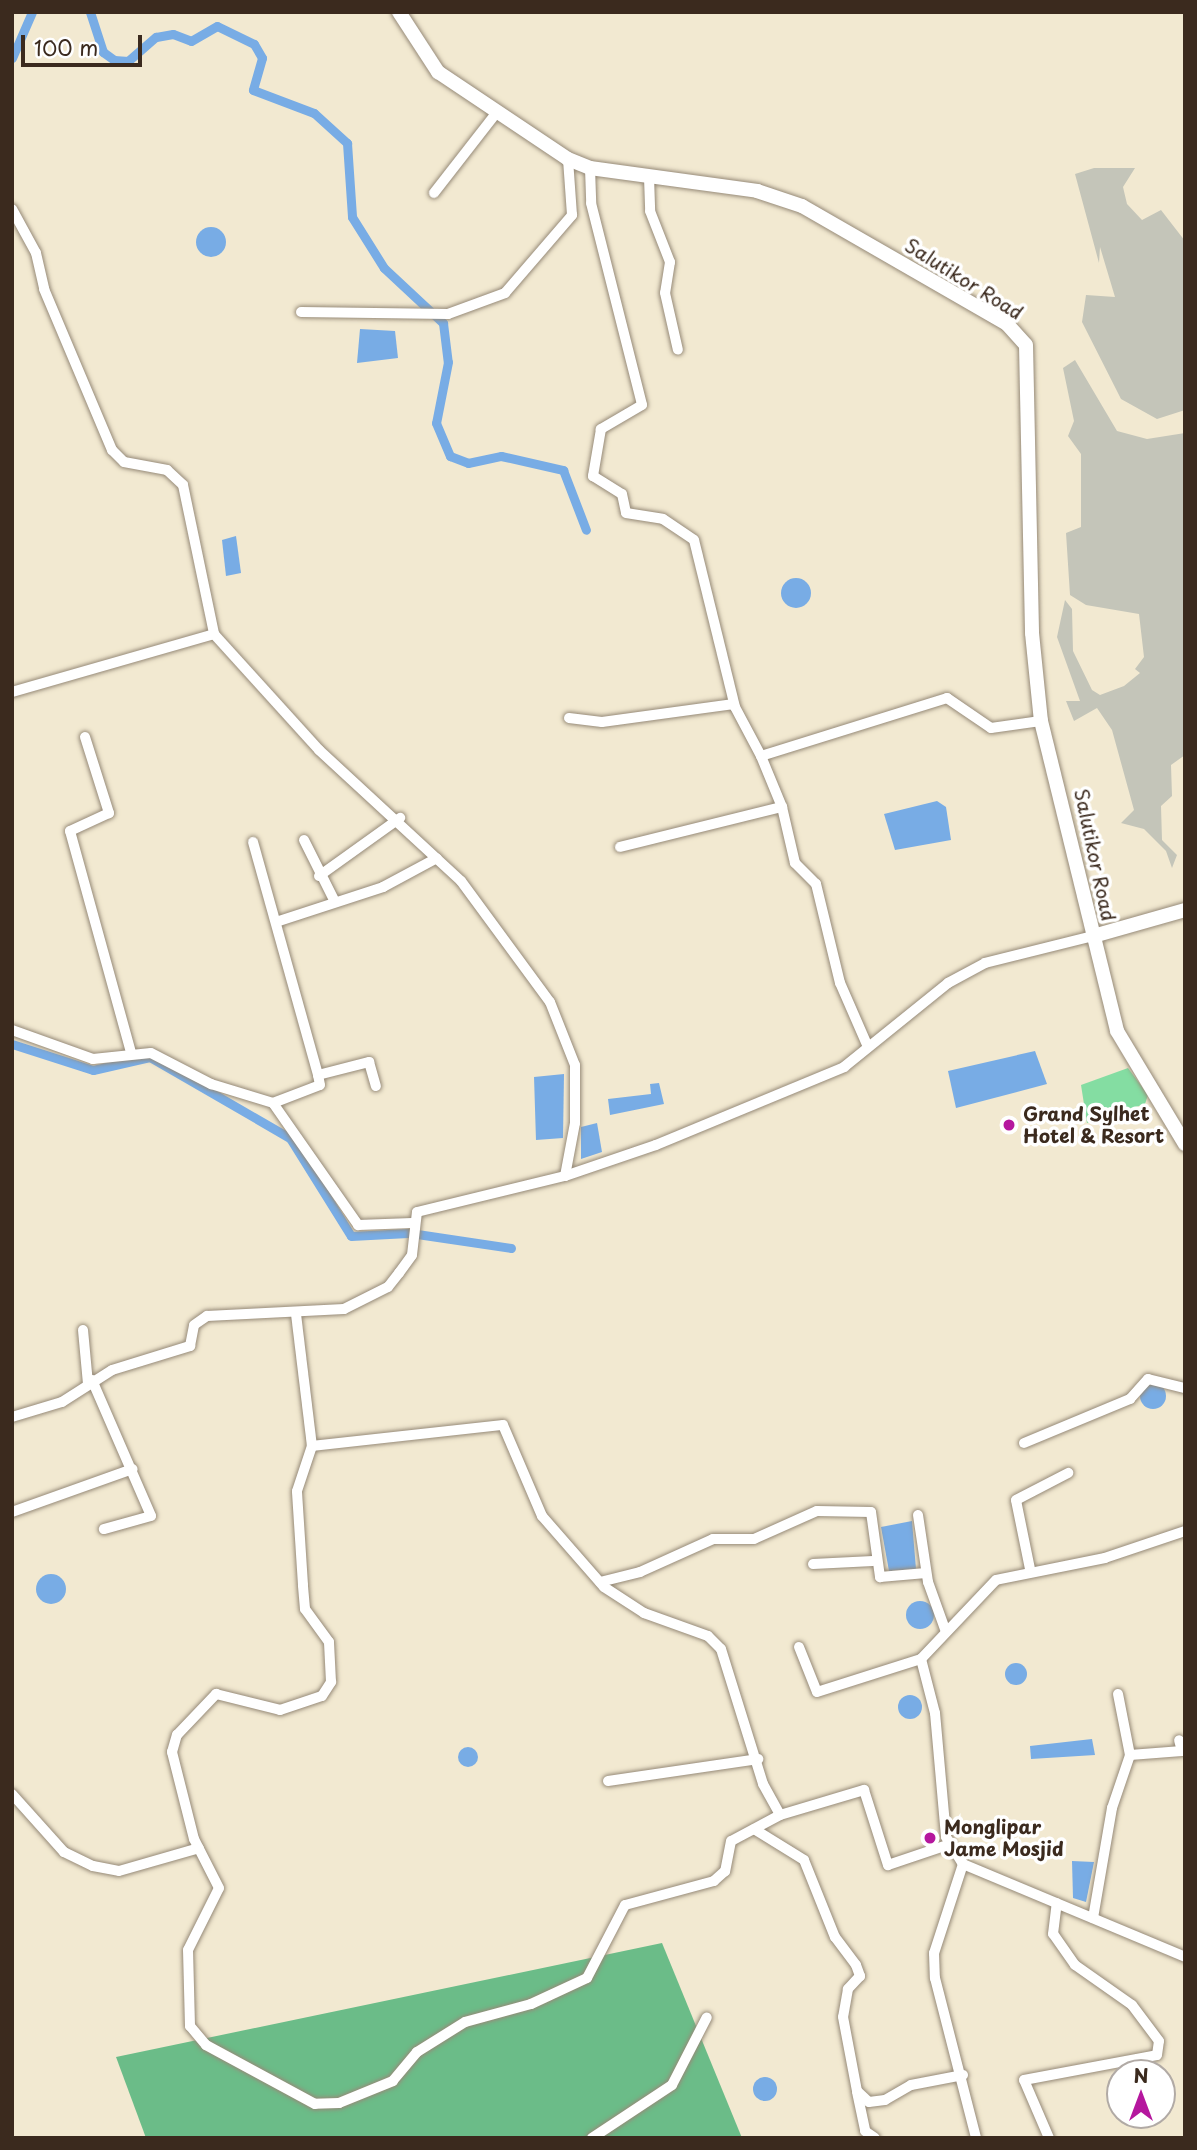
<!DOCTYPE html>
<style>
body{margin:0}
#map{position:relative;width:1197px;height:2150px;overflow:hidden;background:#f2e9d1;font-family:"Playpen Sans",sans-serif}
div>[style]{position:absolute}
[style*='--x']{left:calc(var(--x)*1px);top:calc(var(--y)*1px);width:calc(var(--w)*1px);rotate:calc(var(--a)*1deg)}
.industrial>*{inset:0;background:#c4c5b9}
.green>*{inset:0;background:#84dda2}
.forest>*{inset:0;background:#6bbc88}
.water>*{inset:0;background:#78ace5}
.round{border-radius:50%}
.canal>*{height:9px;margin:-4.5px;padding:0 4.5px;transform-origin:4.5px;border-radius:4.5px;background:#78ace5}
.roads{filter:drop-shadow(0 0 2px #968a78) drop-shadow(0 0 2px #968a78)}
.street>*{height:10px;margin:-5px;padding:0 5px;transform-origin:5px;border-radius:5px;background:#fff}
.secondary>*{height:14px;margin:-7px;padding:0 7px;transform-origin:7px;border-radius:7px;background:#fff}
.dots>*{width:19px;height:19px;translate:-50% -50%;box-sizing:border-box;border:4px solid #fff;border-radius:50%}
span{translate:-50% -50%;white-space:nowrap;text-align:center;line-height:1.15;-webkit-text-stroke:7px #fff;paint-order:stroke}
.street-label{font-size:19px;color:#3b2a1e}
.poi-label{font-size:19px;color:#3b2a1e;font-weight:700}
.left{translate:0 -50%;text-align:left}
.frame{position:absolute;inset:0;border:14px solid #3b2a1e;pointer-events:none}
.north{position:absolute;left:1106px;top:2059px;width:70px;height:70px;box-sizing:border-box;background:#fff;border:2px solid #b1aaa5;border-radius:50%;rotate:0deg;font-size:19px;font-weight:700;line-height:28px;text-align:center;color:#3b2a1e}
.north::after{content:'';display:block;margin:auto;width:24px;height:32px;background:#b5179e;clip-path:polygon(50% 0,100% 100%,50% 72%,0 100%)}
.scale{position:absolute;left:21px;top:35px;width:121px;height:32px;box-sizing:border-box;border:4px solid #3b2a1e;border-top:0;padding-left:9px;font-size:21px;line-height:24px;white-space:nowrap;color:#3b2a1e;-webkit-text-stroke:5px #fff;paint-order:stroke}
</style>
<div id="map">
<div class="industrial">
<div style="clip-path:polygon(1094px 168px,1135px 168px,1123px 187px,1127px 204px,1142px 220px,1161px 210px,1185px 241px,1185px 410px,1157px 419px,1121px 399px,1082px 322px,1086px 295px,1115px 297px,1100px 247px,1099px 263px,1075px 174px)"></div>
<div style="clip-path:polygon(1075px 360px,1117px 431px,1147px 439px,1185px 433px,1185px 755px,1171px 765px,1172px 796px,1161px 806px,1162px 840px,1177px 855px,1172px 868px,1166px 851px,1144px 829px,1121px 823px,1134px 810px,1112px 730px,1097px 708px,1074px 721px,1066px 701px,1080px 701px,1057px 637px,1065px 600px,1072px 609px,1073px 651px,1092px 690px,1100px 695px,1124px 686px,1140px 673px,1135px 669px,1144px 657px,1139px 614px,1086px 605px,1070px 595px,1066px 533px,1081px 527px,1081px 454px,1068px 436px,1074px 421px,1063px 368px)"></div>
</div>
<div class="green">
<div style="clip-path:polygon(1128px 1068px,1148px 1095px,1145px 1104px,1087px 1123px,1081px 1085px)"></div>
</div>
<div class="forest">
<div style="clip-path:polygon(662px 1943px,742px 2138px,146px 2138px,116px 2057px)"></div>
</div>
<div class="water">
<div class="round" style="left:196px;top:227px;width:30px;height:30px"></div>
<div style="clip-path:polygon(360px 329px,395px 331px,398px 358px,357px 363px)"></div>
<div style="clip-path:polygon(236px 536px,241px 573px,226px 576px,222px 540px)"></div>
<div class="round" style="left:781px;top:578px;width:30px;height:30px"></div>
<div style="clip-path:polygon(937px 801px,946px 807px,951px 840px,895px 850px,884px 814px)"></div>
<div style="clip-path:polygon(1035px 1051px,1047px 1084px,956px 1108px,948px 1071px)"></div>
<div style="clip-path:polygon(564px 1074px,563px 1138px,536px 1140px,534px 1077px)"></div>
<div style="clip-path:polygon(659px 1083px,664px 1104px,610px 1115px,608px 1099px,651px 1094px,650px 1084px)"></div>
<div style="clip-path:polygon(597px 1123px,602px 1152px,581px 1159px,581px 1127px)"></div>
<div class="round" style="left:1140px;top:1383px;width:26px;height:26px"></div>
<div style="clip-path:polygon(912px 1521px,916px 1569px,889px 1571px,881px 1527px)"></div>
<div class="round" style="left:36px;top:1574px;width:30px;height:30px"></div>
<div class="round" style="left:906px;top:1601px;width:28px;height:28px"></div>
<div class="round" style="left:1005px;top:1663px;width:22px;height:22px"></div>
<div class="round" style="left:898px;top:1695px;width:24px;height:24px"></div>
<div style="clip-path:polygon(1092px 1739px,1095px 1755px,1031px 1759px,1030px 1746px)"></div>
<div class="round" style="left:458px;top:1747px;width:20px;height:20px"></div>
<div style="clip-path:polygon(1072px 1861px,1094px 1862px,1086px 1902px,1073px 1898px)"></div>
<div class="round" style="left:753px;top:2077px;width:24px;height:24px"></div>
</div>
<div class="canal">
<div style="--x:90;--y:12;--w:42;--a:72"></div>
<div style="--x:103;--y:52;--w:14;--a:36"></div>
<div style="--x:114;--y:60;--w:14;--a:4"></div>
<div style="--x:128;--y:61;--w:37;--a:-41"></div>
<div style="--x:156;--y:37;--w:17;--a:-10"></div>
<div style="--x:173;--y:34;--w:19;--a:21"></div>
<div style="--x:191;--y:41;--w:30;--a:-30"></div>
<div style="--x:217;--y:26;--w:41;--a:25.9"></div>
<div style="--x:254;--y:44;--w:16;--a:60"></div>
<div style="--x:262;--y:58;--w:33;--a:106"></div>
<div style="--x:253;--y:90;--w:65;--a:20.7"></div>
<div style="--x:314;--y:113;--w:45;--a:42.3"></div>
<div style="--x:347;--y:143;--w:74;--a:86.1"></div>
<div style="--x:352;--y:217;--w:60;--a:57.9"></div>
<div style="--x:384;--y:268;--w:81;--a:43"></div>
<div style="--x:443;--y:323;--w:39;--a:83"></div>
<div style="--x:448;--y:362;--w:62;--a:101.1"></div>
<div style="--x:436;--y:423;--w:36;--a:67"></div>
<div style="--x:450;--y:456;--w:19;--a:21"></div>
<div style="--x:468;--y:463;--w:34;--a:-12"></div>
<div style="--x:501;--y:456;--w:64;--a:12.7"></div>
<div style="--x:563;--y:470;--w:64;--a:69"></div>
<div style="--x:12;--y:58;--w:50;--a:-66.5"></div>
<div style="--x:12;--y:1044;--w:85;--a:17.8"></div>
<div style="--x:93;--y:1070;--w:58;--a:-12.8"></div>
<div style="--x:150;--y:1057;--w:162;--a:30.1"></div>
<div style="--x:290;--y:1138;--w:115;--a:58.1"></div>
<div style="--x:351;--y:1236;--w:57;--a:-3"></div>
<div style="--x:417;--y:1234;--w:95;--a:8.5"></div>
</div>
<div class="roads">
<div class="street">
<div style="--x:590;--y:168;--w:35;--a:88"></div>
<div style="--x:591;--y:203;--w:208;--a:75.8"></div>
<div style="--x:642;--y:405;--w:48;--a:149.7"></div>
<div style="--x:601;--y:429;--w:48;--a:99.7"></div>
<div style="--x:593;--y:476;--w:34;--a:32"></div>
<div style="--x:622;--y:494;--w:19;--a:78"></div>
<div style="--x:626;--y:513;--w:37;--a:9"></div>
<div style="--x:663;--y:519;--w:37;--a:34"></div>
<div style="--x:694;--y:540;--w:172;--a:76.2"></div>
<div style="--x:735;--y:707;--w:55;--a:62"></div>
<div style="--x:649;--y:177;--w:34;--a:88"></div>
<div style="--x:650;--y:211;--w:55;--a:68.6"></div>
<div style="--x:670;--y:262;--w:31;--a:99"></div>
<div style="--x:665;--y:293;--w:58;--a:77.2"></div>
<div style="--x:434;--y:193;--w:103;--a:-52.1"></div>
<div style="--x:12;--y:209;--w:50;--a:61.4"></div>
<div style="--x:36;--y:253;--w:37;--a:77"></div>
<div style="--x:44;--y:289;--w:175;--a:67.1"></div>
<div style="--x:112;--y:450;--w:17;--a:45"></div>
<div style="--x:124;--y:462;--w:44;--a:10.5"></div>
<div style="--x:167;--y:470;--w:22;--a:43"></div>
<div style="--x:183;--y:485;--w:152;--a:78.2"></div>
<div style="--x:214;--y:634;--w:156;--a:47.8"></div>
<div style="--x:319;--y:750;--w:193;--a:42.7"></div>
<div style="--x:461;--y:881;--w:150;--a:53.7"></div>
<div style="--x:550;--y:1002;--w:68;--a:68.4"></div>
<div style="--x:575;--y:1065;--w:58;--a:90"></div>
<div style="--x:575;--y:1123;--w:54;--a:100.7"></div>
<div style="--x:301;--y:312;--w:147;--a:0.8"></div>
<div style="--x:448;--y:314;--w:61;--a:-20.2"></div>
<div style="--x:505;--y:293;--w:103;--a:-49.3"></div>
<div style="--x:572;--y:215;--w:56;--a:-94.1"></div>
<div style="--x:12;--y:692;--w:210;--a:-16"></div>
<div style="--x:569;--y:718;--w:33;--a:7"></div>
<div style="--x:602;--y:722;--w:133;--a:-7.8"></div>
<div style="--x:85;--y:737;--w:80;--a:72.5"></div>
<div style="--x:109;--y:813;--w:43;--a:155.2"></div>
<div style="--x:70;--y:831;--w:229;--a:74.6"></div>
<div style="--x:304;--y:840;--w:69;--a:63.4"></div>
<div style="--x:253;--y:842;--w:242;--a:74.4"></div>
<div style="--x:620;--y:847;--w:167;--a:-13.9"></div>
<div style="--x:319;--y:876;--w:100;--a:-35.6"></div>
<div style="--x:276;--y:922;--w:113;--a:-18.1"></div>
<div style="--x:383;--y:887;--w:61;--a:-28.2"></div>
<div style="--x:12;--y:1030;--w:86;--a:19.7"></div>
<div style="--x:93;--y:1059;--w:58;--a:-5.9"></div>
<div style="--x:151;--y:1053;--w:68;--a:27.3"></div>
<div style="--x:211;--y:1084;--w:65;--a:17"></div>
<div style="--x:273;--y:1103;--w:50;--a:-21"></div>
<div style="--x:320;--y:1085;--w:10;--a:-101"></div>
<div style="--x:318;--y:1075;--w:53;--a:-14.3"></div>
<div style="--x:369;--y:1062;--w:25;--a:74"></div>
<div style="--x:868;--y:1047;--w:70;--a:-113.6"></div>
<div style="--x:840;--y:983;--w:102;--a:-103.6"></div>
<div style="--x:816;--y:884;--w:30;--a:-135"></div>
<div style="--x:795;--y:863;--w:57;--a:-103.1"></div>
<div style="--x:782;--y:807;--w:55;--a:-112.4"></div>
<div style="--x:761;--y:756;--w:195;--a:-17.3"></div>
<div style="--x:947;--y:698;--w:53;--a:34.3"></div>
<div style="--x:991;--y:728;--w:50;--a:-8"></div>
<div style="--x:273;--y:1103;--w:149;--a:55.1"></div>
<div style="--x:358;--y:1225;--w:54;--a:-2.1"></div>
<div style="--x:296;--y:1314;--w:133;--a:83.1"></div>
<div style="--x:83;--y:1330;--w:54;--a:84.7"></div>
<div style="--x:92;--y:1380;--w:148;--a:66.5"></div>
<div style="--x:151;--y:1516;--w:49;--a:164.5"></div>
<div style="--x:12;--y:1417;--w:52;--a:-16.7"></div>
<div style="--x:62;--y:1402;--w:59;--a:-32.6"></div>
<div style="--x:112;--y:1370;--w:82;--a:-17.1"></div>
<div style="--x:190;--y:1346;--w:21;--a:-79"></div>
<div style="--x:194;--y:1325;--w:16;--a:-35"></div>
<div style="--x:207;--y:1316;--w:137;--a:-2.9"></div>
<div style="--x:344;--y:1309;--w:49;--a:-26.6"></div>
<div style="--x:388;--y:1287;--w:18;--a:-52"></div>
<div style="--x:399;--y:1273;--w:22;--a:-54"></div>
<div style="--x:412;--y:1255;--w:43;--a:-83.4"></div>
<div style="--x:417;--y:1212;--w:152;--a:-13.7"></div>
<div style="--x:565;--y:1176;--w:96;--a:-18.8"></div>
<div style="--x:656;--y:1145;--w:204;--a:-22.5"></div>
<div style="--x:844;--y:1067;--w:134;--a:-38.9"></div>
<div style="--x:948;--y:983;--w:42;--a:-28.4"></div>
<div style="--x:985;--y:963;--w:111;--a:-14"></div>
<div style="--x:1024;--y:1443;--w:115;--a:-22.5"></div>
<div style="--x:1130;--y:1399;--w:27;--a:-48"></div>
<div style="--x:1148;--y:1379;--w:38;--a:14"></div>
<div style="--x:12;--y:1512;--w:128;--a:-19.6"></div>
<div style="--x:918;--y:1515;--w:68;--a:81.5"></div>
<div style="--x:928;--y:1582;--w:53;--a:70.2"></div>
<div style="--x:1185;--y:1531;--w:84;--a:161.4"></div>
<div style="--x:1105;--y:1558;--w:111;--a:168.6"></div>
<div style="--x:996;--y:1580;--w:109;--a:133.5"></div>
<div style="--x:921;--y:1659;--w:56;--a:75.5"></div>
<div style="--x:935;--y:1713;--w:124;--a:84.9"></div>
<div style="--x:946;--y:1837;--w:32;--a:58"></div>
<div style="--x:963;--y:1864;--w:241;--a:22.7"></div>
<div style="--x:813;--y:1564;--w:60;--a:-2.9"></div>
<div style="--x:1030;--y:1569;--w:70;--a:-101.5"></div>
<div style="--x:1016;--y:1500;--w:59;--a:-27.4"></div>
<div style="--x:600;--y:1582;--w:41;--a:-14"></div>
<div style="--x:640;--y:1572;--w:80;--a:-24.3"></div>
<div style="--x:713;--y:1539;--w:41;--a:0"></div>
<div style="--x:754;--y:1539;--w:69;--a:-24"></div>
<div style="--x:817;--y:1511;--w:54;--a:1.1"></div>
<div style="--x:871;--y:1512;--w:66;--a:82.1"></div>
<div style="--x:880;--y:1577;--w:46;--a:-5"></div>
<div style="--x:799;--y:1647;--w:48;--a:68.2"></div>
<div style="--x:817;--y:1692;--w:109;--a:-17.6"></div>
<div style="--x:1118;--y:1694;--w:62;--a:78.9"></div>
<div style="--x:608;--y:1781;--w:152;--a:-8.3"></div>
<div style="--x:12;--y:1794;--w:78;--a:48.1"></div>
<div style="--x:64;--y:1852;--w:32;--a:26"></div>
<div style="--x:93;--y:1866;--w:26;--a:11"></div>
<div style="--x:119;--y:1871;--w:83;--a:-16"></div>
<div style="--x:780;--y:1815;--w:55;--a:152"></div>
<div style="--x:731;--y:1841;--w:31;--a:101"></div>
<div style="--x:725;--y:1871;--w:15;--a:138"></div>
<div style="--x:714;--y:1881;--w:92;--a:164.9"></div>
<div style="--x:625;--y:1905;--w:82;--a:117.5"></div>
<div style="--x:587;--y:1978;--w:62;--a:155.1"></div>
<div style="--x:531;--y:2004;--w:68;--a:164.7"></div>
<div style="--x:465;--y:2022;--w:57;--a:148"></div>
<div style="--x:417;--y:2052;--w:38;--a:130"></div>
<div style="--x:393;--y:2081;--w:58;--a:157.8"></div>
<div style="--x:339;--y:2103;--w:24;--a:178"></div>
<div style="--x:315;--y:2104;--w:124;--a:-151.6"></div>
<div style="--x:206;--y:2045;--w:25;--a:-130"></div>
<div style="--x:190;--y:2026;--w:76;--a:-91.5"></div>
<div style="--x:188;--y:1950;--w:69;--a:-63.4"></div>
<div style="--x:219;--y:1888;--w:55;--a:-117"></div>
<div style="--x:194;--y:1839;--w:90;--a:-104.2"></div>
<div style="--x:172;--y:1752;--w:18;--a:-74"></div>
<div style="--x:177;--y:1735;--w:57;--a:-46.4"></div>
<div style="--x:216;--y:1694;--w:66;--a:14"></div>
<div style="--x:280;--y:1710;--w:44;--a:-18.4"></div>
<div style="--x:322;--y:1696;--w:17;--a:-57"></div>
<div style="--x:331;--y:1682;--w:40;--a:-92.9"></div>
<div style="--x:329;--y:1642;--w:41;--a:-126"></div>
<div style="--x:305;--y:1609;--w:24;--a:-95"></div>
<div style="--x:303;--y:1585;--w:94;--a:-93.7"></div>
<div style="--x:297;--y:1491;--w:47;--a:-71.6"></div>
<div style="--x:312;--y:1446;--w:192;--a:-6.3"></div>
<div style="--x:503;--y:1425;--w:99;--a:66.8"></div>
<div style="--x:542;--y:1516;--w:94;--a:48.9"></div>
<div style="--x:604;--y:1587;--w:48;--a:33"></div>
<div style="--x:644;--y:1613;--w:68;--a:19.8"></div>
<div style="--x:708;--y:1636;--w:18;--a:45"></div>
<div style="--x:721;--y:1649;--w:141;--a:72.7"></div>
<div style="--x:763;--y:1784;--w:35;--a:61"></div>
<div style="--x:780;--y:1815;--w:88;--a:-16.6"></div>
<div style="--x:864;--y:1790;--w:79;--a:72.3"></div>
<div style="--x:888;--y:1865;--w:65;--a:-18.7"></div>
<div style="--x:754;--y:1829;--w:59;--a:31.8"></div>
<div style="--x:804;--y:1860;--w:83;--a:68.1"></div>
<div style="--x:835;--y:1937;--w:35;--a:53"></div>
<div style="--x:856;--y:1965;--w:12;--a:70"></div>
<div style="--x:860;--y:1976;--w:18;--a:133"></div>
<div style="--x:848;--y:1989;--w:28;--a:100"></div>
<div style="--x:843;--y:2017;--w:75;--a:79.3"></div>
<div style="--x:857;--y:2091;--w:16;--a:43"></div>
<div style="--x:869;--y:2102;--w:16;--a:-7"></div>
<div style="--x:885;--y:2100;--w:30;--a:-30"></div>
<div style="--x:911;--y:2085;--w:53;--a:-10.9"></div>
<div style="--x:963;--y:1864;--w:94;--a:108"></div>
<div style="--x:934;--y:1953;--w:25;--a:88"></div>
<div style="--x:935;--y:1978;--w:165;--a:75.6"></div>
<div style="--x:1093;--y:1918;--w:112;--a:-80.2"></div>
<div style="--x:1112;--y:1808;--w:56;--a:-71.2"></div>
<div style="--x:1130;--y:1755;--w:52;--a:-4.4"></div>
<div style="--x:1182;--y:1751;--w:11;--a:-105"></div>
<div style="--x:857;--y:2092;--w:40;--a:78"></div>
<div style="--x:865;--y:2131;--w:12;--a:35"></div>
<div style="--x:592;--y:2138;--w:96;--a:-33.5"></div>
<div style="--x:672;--y:2085;--w:76;--a:-62.8"></div>
<div style="--x:1049;--y:2138;--w:63;--a:-113.3"></div>
<div style="--x:1024;--y:2080;--w:135;--a:-10.6"></div>
<div style="--x:1157;--y:2055;--w:14;--a:-82"></div>
<div style="--x:1159;--y:2041;--w:45;--a:-126.9"></div>
<div style="--x:1132;--y:2005;--w:70;--a:-144.9"></div>
<div style="--x:1075;--y:1965;--w:38;--a:-125"></div>
<div style="--x:1053;--y:1934;--w:31;--a:-83"></div>
</div>
<div class="secondary">
<div style="--x:399;--y:12;--w:72;--a:57"></div>
<div style="--x:438;--y:72;--w:156;--a:33.8"></div>
<div style="--x:568;--y:159;--w:24;--a:22"></div>
<div style="--x:590;--y:168;--w:169;--a:7.8"></div>
<div style="--x:757;--y:191;--w:47;--a:18.4"></div>
<div style="--x:802;--y:206;--w:237;--a:29.9"></div>
<div style="--x:1007;--y:324;--w:28;--a:48"></div>
<div style="--x:1026;--y:345;--w:288;--a:88.8"></div>
<div style="--x:1032;--y:633;--w:88;--a:84.2"></div>
<div style="--x:1041;--y:721;--w:319;--a:76.2"></div>
<div style="--x:1117;--y:1031;--w:132;--a:59"></div>
<div style="--x:1093;--y:936;--w:96;--a:-15.8"></div>
</div>
</div>
<div class="dots">
<div style="left:1009px;top:1125px;background:#b5179e"></div>
<div style="left:930px;top:1838px;background:#b5179e"></div>
</div>
<div class="street-label">
<span style="left:964px;top:279px;rotate:32deg">Salutikor Road</span>
<span style="left:1095px;top:855px;rotate:78deg">Salutikor Road</span>
</div>
<div class="poi-label">
<span class="left" style="left:1023px;top:1125px">Grand Sylhet<br>Hotel &amp; Resort</span>
<span class="left" style="left:944px;top:1838px">Monglipar<br>Jame Mosjid</span>
</div>
<div class="frame"></div>
<div class="north">N</div>
<div class="scale">100 m</div>
</div>
